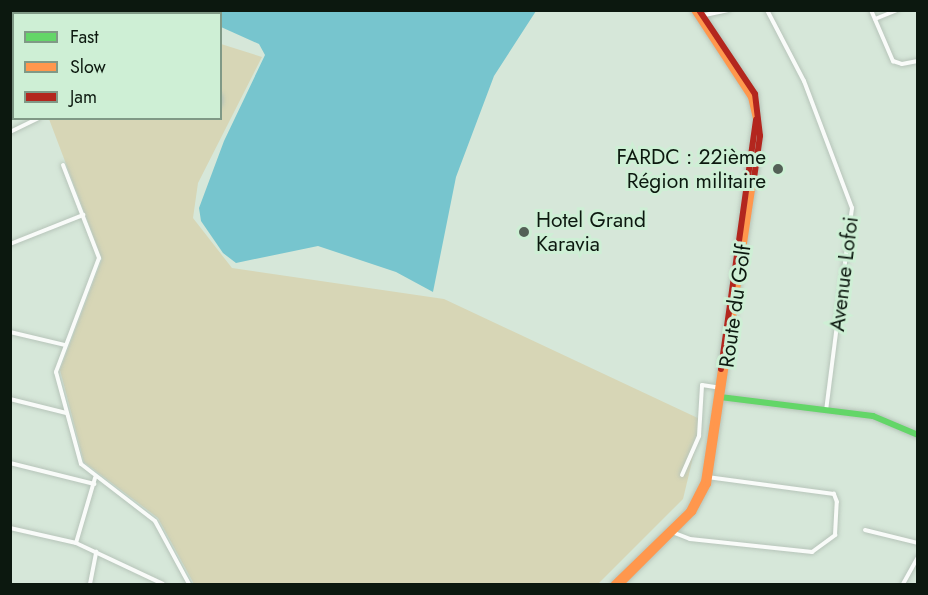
<!DOCTYPE html>
<meta charset="utf-8">
<style>
body{margin:0}
#map{position:relative;width:928px;height:595px;overflow:hidden;background:#d6e7d9;font-family:Jost,sans-serif}
div>[style]{position:absolute}
[style*='--x']{left:calc(var(--x)*1px);top:calc(var(--y)*1px);width:calc(var(--w)*1px);rotate:calc(var(--a)*1deg)}
.green>*{inset:0;background:#d7d6b6}
.water>*{inset:0;background:#77c5ce}
.roads{filter:drop-shadow(0 0 2px #b6c4b9) drop-shadow(0 0 2px #b6c4b9)}
.street>*{height:4px;margin:-2px;padding:0 2px;transform-origin:2px;border-radius:2px;background:#f9fbf9}
.fast>*{height:6px;margin:-3px;padding:0 3px;transform-origin:3px;border-radius:3px;background:#63d668}
.slow>*{height:6px;margin:-3px;padding:0 3px;transform-origin:3px;border-radius:3px;background:#ff974d}
.jam>*{height:6px;margin:-3px;padding:0 3px;transform-origin:3px;border-radius:3px;background:#b3261e}
.dots>*{width:16px;height:16px;translate:-50% -50%;box-sizing:border-box;border:3px solid #ceefd5;border-radius:50%}
span{translate:-50% -50%;white-space:nowrap;text-align:center;line-height:1.15;-webkit-text-stroke:6px #ceefd5;paint-order:stroke}
.poi-label{font-size:21px;color:#0c180f}
.right{translate:-100% -50%;text-align:right}
.left{translate:0 -50%;text-align:left}
.street-label{font-size:21px;color:#0c180f}
.frame{position:absolute;inset:0;border:12px solid #0c180f;pointer-events:none}
.legend{position:absolute;left:12px;top:12px;width:210px;height:108px;box-sizing:border-box;background:#ceefd5;border:2px solid #809986;margin:0;padding:8px 10px;list-style:none;font-size:18px;color:#0c180f}
.legend li{display:flex;align-items:center;gap:12px;height:30px}
.legend b{width:30px;border:2px solid #809986}
</style>
<div id="map">
<div class="green">
<div style="clip-path:polygon(221px 44px,262px 57px,198px 183px,193px 218px,232px 268px,444px 299px,702px 420px,683px 499px,598px 584px,194px 584px,158px 518px,84px 462px,60px 370px,102px 259px,49px 119px,220px 118px)"></div>
</div>
<div class="water">
<div style="clip-path:polygon(12px 11px,536px 11px,494px 76px,456px 177px,433px 292px,396px 272px,318px 246px,236px 263px,223px 253px,201px 221px,199px 208px,224px 141px,265px 55px,259px 44px,221px 27px,220px 14px,14px 14px)"></div>
</div>
<div class="roads">
<div class="street">
<div style="--x:767;--y:10;--w:80;--a:62.5"></div>
<div style="--x:804;--y:81;--w:136;--a:69.3"></div>
<div style="--x:852;--y:208;--w:204;--a:97.3"></div>
<div style="--x:871;--y:10;--w:56;--a:66.7"></div>
<div style="--x:893;--y:61;--w:9;--a:18"></div>
<div style="--x:902;--y:64;--w:16;--a:-11"></div>
<div style="--x:700;--y:16;--w:29;--a:-12"></div>
<div style="--x:875;--y:19;--w:24;--a:-22"></div>
<div style="--x:220;--y:96;--w:8;--a:90"></div>
<div style="--x:10;--y:132;--w:32;--a:-26"></div>
<div style="--x:63;--y:165;--w:100;--a:68.8"></div>
<div style="--x:99;--y:258;--w:122;--a:110.7"></div>
<div style="--x:56;--y:372;--w:95;--a:74.8"></div>
<div style="--x:81;--y:464;--w:93;--a:37.6"></div>
<div style="--x:155;--y:521;--w:72;--a:61.6"></div>
<div style="--x:10;--y:244;--w:79;--a:-21.7"></div>
<div style="--x:10;--y:332;--w:57;--a:13.3"></div>
<div style="--x:10;--y:399;--w:58;--a:14"></div>
<div style="--x:10;--y:463;--w:87;--a:14"></div>
<div style="--x:682;--y:475;--w:43;--a:-66.4"></div>
<div style="--x:699;--y:436;--w:51;--a:-86.6"></div>
<div style="--x:702;--y:385;--w:18;--a:9"></div>
<div style="--x:10;--y:528;--w:68;--a:12.8"></div>
<div style="--x:76;--y:543;--w:96;--a:25.2"></div>
<div style="--x:865;--y:530;--w:55;--a:13.8"></div>
<div style="--x:672;--y:532;--w:19;--a:21"></div>
<div style="--x:690;--y:539;--w:123;--a:6.1"></div>
<div style="--x:812;--y:552;--w:29;--a:-36"></div>
<div style="--x:835;--y:535;--w:33;--a:-87"></div>
<div style="--x:837;--y:502;--w:9;--a:-111"></div>
<div style="--x:834;--y:494;--w:128;--a:-172.4"></div>
<div style="--x:76;--y:543;--w:68;--a:-73.7"></div>
<div style="--x:90;--y:584;--w:33;--a:-79"></div>
<div style="--x:903;--y:584;--w:31;--a:-61"></div>
</div>
<div class="fast">
<div style="--x:720;--y:397;--w:154;--a:7.1"></div>
<div style="--x:873;--y:416;--w:49;--a:22.9"></div>
</div>
<div class="slow">
<div style="--x:694;--y:10;--w:104;--a:56.8"></div>
<div style="--x:751;--y:97;--w:23;--a:77"></div>
<div style="--x:614;--y:584;--w:105;--a:-44.2"></div>
<div style="--x:689;--y:511;--w:33;--a:-63"></div>
<div style="--x:704;--y:482;--w:114;--a:-81.4"></div>
<div style="--x:621;--y:584;--w:102;--a:-45"></div>
<div style="--x:693;--y:512;--w:32;--a:-62"></div>
<div style="--x:708;--y:484;--w:309;--a:-81.5"></div>
</div>
<div class="jam">
<div style="--x:699;--y:10;--w:101;--a:56.3"></div>
<div style="--x:755;--y:94;--w:42;--a:83.2"></div>
<div style="--x:760;--y:136;--w:42;--a:98.1"></div>
<div style="--x:721;--y:369;--w:252;--a:-82"></div>
</div>
</div>
<div class="dots">
<div style="left:778px;top:169px;background:#536056"></div>
<div style="left:524px;top:232px;background:#536056"></div>
</div>
<div class="poi-label">
<span class="right" style="left:766px;top:169px">FARDC : 22ième<br>Région militaire</span>
<span class="left" style="left:536px;top:232px">Hotel Grand<br>Karavia</span>
</div>
<div class="street-label">
<span style="left:844px;top:274px;rotate:-83deg">Avenue Lofoi</span>
<span style="left:735px;top:306px;rotate:-82deg">Route du Golf</span>
</div>
<div class="frame"></div>
<ul class="legend">
<li><b style="height:8px;background:#63d668"></b>Fast</li>
<li><b style="height:8px;background:#ff974d"></b>Slow</li>
<li><b style="height:8px;background:#b3261e"></b>Jam</li>
</ul>
</div>
